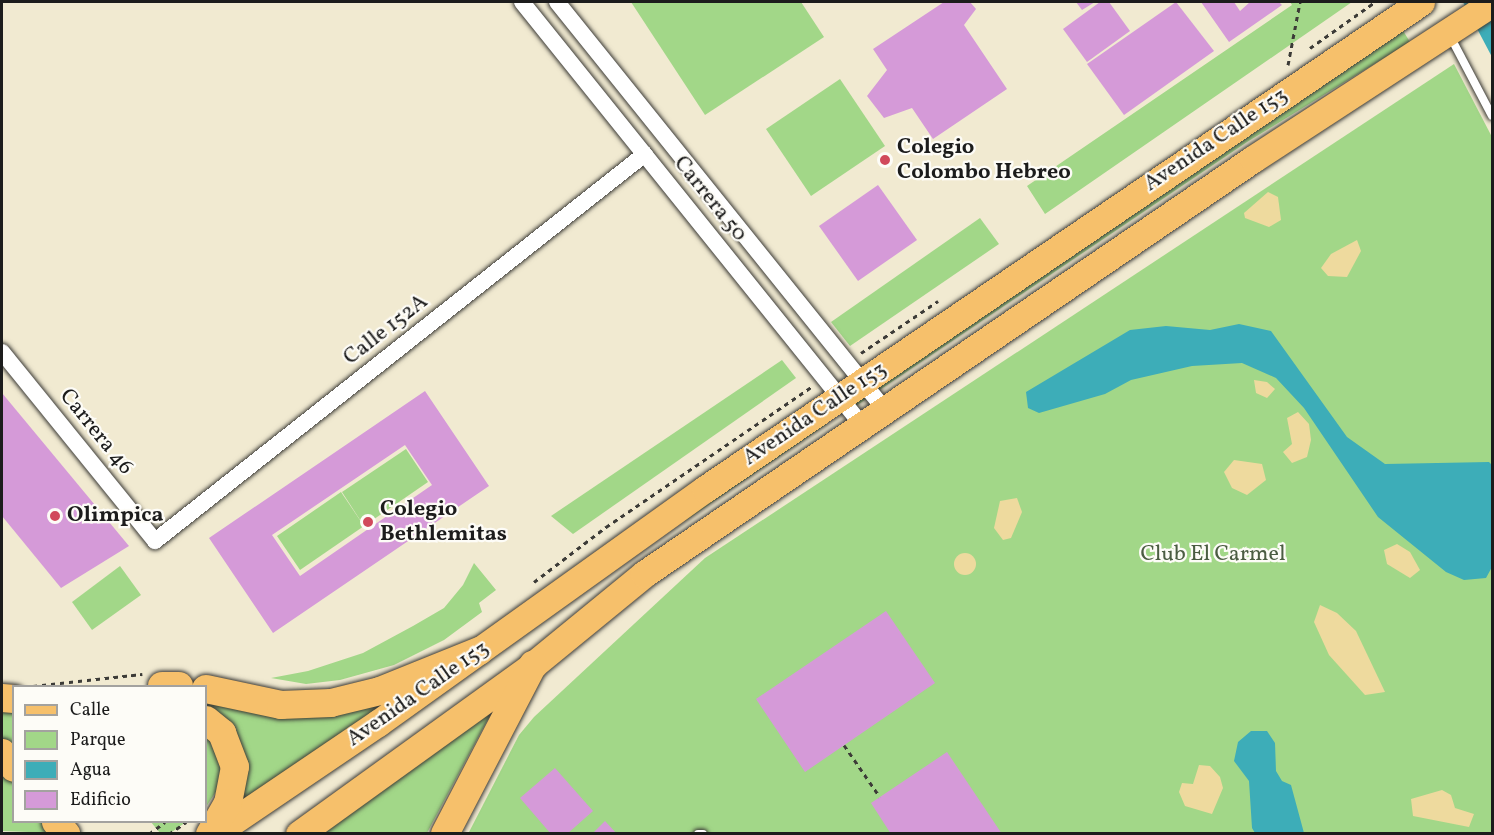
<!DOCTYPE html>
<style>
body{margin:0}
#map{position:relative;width:1494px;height:835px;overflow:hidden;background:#f1ead1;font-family:Vollkorn,serif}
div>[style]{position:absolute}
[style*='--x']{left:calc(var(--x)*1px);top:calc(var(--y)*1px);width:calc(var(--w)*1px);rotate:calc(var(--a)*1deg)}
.green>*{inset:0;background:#a2d788}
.sand>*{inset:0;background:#eeda9e}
.round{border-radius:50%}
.water>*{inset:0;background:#3dadb8}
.building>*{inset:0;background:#d59ad8}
.path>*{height:3px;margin-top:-1.5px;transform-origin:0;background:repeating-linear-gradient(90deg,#3c3b37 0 4.5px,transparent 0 9px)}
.roads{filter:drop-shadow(0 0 2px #3c3b37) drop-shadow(0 0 2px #3c3b37)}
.service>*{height:8px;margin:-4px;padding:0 4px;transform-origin:4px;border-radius:4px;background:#fff}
.minor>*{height:16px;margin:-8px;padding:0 8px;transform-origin:8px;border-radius:8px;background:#fff}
.primary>*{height:27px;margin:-13.5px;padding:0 13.5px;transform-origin:13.5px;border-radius:13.5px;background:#f6c06b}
.trunk>*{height:28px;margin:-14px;padding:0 14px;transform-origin:14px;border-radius:14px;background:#f6c06b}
.dots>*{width:16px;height:16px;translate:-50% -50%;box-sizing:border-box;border:3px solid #fdfcf7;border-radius:50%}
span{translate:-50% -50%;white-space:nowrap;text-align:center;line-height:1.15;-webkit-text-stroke:4.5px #fdfcf7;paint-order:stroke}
.street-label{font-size:22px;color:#1c1c1c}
.poi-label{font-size:22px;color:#1c1c1c;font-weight:700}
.left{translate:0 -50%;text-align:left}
.park-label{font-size:22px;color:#4b5d42}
.frame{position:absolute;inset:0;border:3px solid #1c1c1c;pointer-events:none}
.legend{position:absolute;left:12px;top:685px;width:195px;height:138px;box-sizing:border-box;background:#fdfcf7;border:2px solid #a3a29f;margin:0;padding:8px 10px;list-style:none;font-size:18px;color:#1c1c1c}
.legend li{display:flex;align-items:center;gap:12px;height:30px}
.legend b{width:30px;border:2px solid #a3a29f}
</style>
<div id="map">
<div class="green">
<div style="clip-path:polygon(631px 2px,801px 2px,824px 37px,705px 115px)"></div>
<div style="clip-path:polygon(1290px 2px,1352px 2px,1045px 214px,1027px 186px,1292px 5px)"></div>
<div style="clip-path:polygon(1402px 29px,1410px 42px,1247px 142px,853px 408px,851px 405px)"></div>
<div style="clip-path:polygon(1454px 64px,1492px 137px,1492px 833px,468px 834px,519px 735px,534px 717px,705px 558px)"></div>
<div style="clip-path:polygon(840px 79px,885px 146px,811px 196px,766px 129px)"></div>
<div style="clip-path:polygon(980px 218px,999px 244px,850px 346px,831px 322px)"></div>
<div style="clip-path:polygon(782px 360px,796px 378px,573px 534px,551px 516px)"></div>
<div style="clip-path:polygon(825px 422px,827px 424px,685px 521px,684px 518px)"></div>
<div style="clip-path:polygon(406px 449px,428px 482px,364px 526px,342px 492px)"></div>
<div style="clip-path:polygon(341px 492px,364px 526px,300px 570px,277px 536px)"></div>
<div style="clip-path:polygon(474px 563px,496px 590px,479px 603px,482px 612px,444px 640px,394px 665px,340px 680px,306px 684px,271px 678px,308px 671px,363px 653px,413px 626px,444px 608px,463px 585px)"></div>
<div style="clip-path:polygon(120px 566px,141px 595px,92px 630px,72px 602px)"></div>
<div style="clip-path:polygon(206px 700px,393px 700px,239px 805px,206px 711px)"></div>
<div style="clip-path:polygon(496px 704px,427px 833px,319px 833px)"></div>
<div style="clip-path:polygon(13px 707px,13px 752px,2px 738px,2px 712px,4px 708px)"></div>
<div style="clip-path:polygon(206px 733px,222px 769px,217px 790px,206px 807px)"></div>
<div style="clip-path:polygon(2px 764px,13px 780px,14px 822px,46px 822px,55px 833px,2px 831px)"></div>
<div style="clip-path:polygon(151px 822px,186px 822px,169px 834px,160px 833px)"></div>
</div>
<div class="sand">
<div style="clip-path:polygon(1268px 192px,1278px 197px,1281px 220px,1269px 227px,1245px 218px,1244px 213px)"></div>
<div style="clip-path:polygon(1357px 240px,1361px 251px,1347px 277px,1328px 276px,1321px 268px,1331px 254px)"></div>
<div style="clip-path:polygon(1254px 380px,1267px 382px,1275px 389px,1267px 398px,1256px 393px)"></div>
<div style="clip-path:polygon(1298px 412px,1309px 424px,1311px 440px,1307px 457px,1292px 463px,1283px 452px,1292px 444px,1287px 418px)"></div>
<div style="clip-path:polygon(1234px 460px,1262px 464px,1266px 480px,1247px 495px,1232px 488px,1224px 472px)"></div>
<div style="clip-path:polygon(1017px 498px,1022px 512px,1011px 538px,1003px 540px,994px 528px,1000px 501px)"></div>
<div style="clip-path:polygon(1397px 544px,1410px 552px,1420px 570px,1410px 578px,1387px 564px,1384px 550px)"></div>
<div class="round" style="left:954px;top:553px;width:22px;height:22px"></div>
<div style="clip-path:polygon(1320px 605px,1337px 613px,1356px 631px,1385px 692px,1365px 695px,1329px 655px,1314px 622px)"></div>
<div style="clip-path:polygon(1199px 765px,1210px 766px,1220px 777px,1223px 788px,1212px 814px,1185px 806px,1179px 792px,1182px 783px,1193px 784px)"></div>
<div style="clip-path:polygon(1442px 790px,1451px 795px,1455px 808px,1474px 814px,1469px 827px,1413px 816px,1411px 799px)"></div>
</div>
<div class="water">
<div style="clip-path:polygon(1463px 2px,1488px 2px,1492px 11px,1492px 57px)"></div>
<div style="clip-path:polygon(1239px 324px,1271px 331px,1347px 437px,1385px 464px,1489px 462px,1492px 465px,1492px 567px,1486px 578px,1464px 580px,1446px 572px,1378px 517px,1304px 408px,1276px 378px,1242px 363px,1192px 366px,1131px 380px,1105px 394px,1039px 413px,1028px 408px,1026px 392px,1130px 330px,1166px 326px,1210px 330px)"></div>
<div style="clip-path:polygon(1251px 731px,1267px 731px,1275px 743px,1276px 771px,1282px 781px,1291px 785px,1304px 833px,1255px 833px,1252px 828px,1249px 781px,1234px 761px,1238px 742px)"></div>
</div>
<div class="building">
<div style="clip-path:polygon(944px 2px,970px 2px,976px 9px,964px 25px,1007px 89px,933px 139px,912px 108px,884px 118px,867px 96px,887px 70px,873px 49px)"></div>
<div style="clip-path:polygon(1076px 2px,1095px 2px,1082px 10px)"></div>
<div style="clip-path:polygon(1100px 2px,1109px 2px,1130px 31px,1087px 62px,1063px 29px)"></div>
<div style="clip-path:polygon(1176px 2px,1214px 51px,1124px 115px,1087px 64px)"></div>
<div style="clip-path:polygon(1201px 2px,1234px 2px,1240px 11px,1250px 2px,1279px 2px,1282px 5px,1229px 42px)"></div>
<div style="clip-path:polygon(878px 185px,917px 240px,858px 281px,819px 226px)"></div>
<div style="clip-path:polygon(evenodd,425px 391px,489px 486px,273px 633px,209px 538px,425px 391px,405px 445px,432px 485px,300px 576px,272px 535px,405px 445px)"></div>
<div style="clip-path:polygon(2px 393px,129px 546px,61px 588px,2px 516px)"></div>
<div style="clip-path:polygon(886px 611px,935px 683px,805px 772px,756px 699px)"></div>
<div style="clip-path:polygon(947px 752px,1002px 834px,891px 834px,871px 803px)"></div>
<div style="clip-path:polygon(555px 768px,593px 811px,567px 834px,551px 834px,520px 798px)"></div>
<div style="clip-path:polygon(605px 821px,617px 834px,592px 834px)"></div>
</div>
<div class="path">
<div style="--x:1310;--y:48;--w:80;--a:-35.3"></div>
<div style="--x:1288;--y:65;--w:64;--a:-79.2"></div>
<div style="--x:861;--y:353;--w:93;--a:-34"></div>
<div style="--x:534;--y:582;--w:91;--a:-37.4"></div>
<div style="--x:606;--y:527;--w:248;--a:-34.3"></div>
<div style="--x:33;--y:686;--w:110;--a:-6.3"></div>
<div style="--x:844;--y:745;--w:63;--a:55.3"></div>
<div style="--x:149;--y:834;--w:20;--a:-37"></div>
<div style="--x:169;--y:834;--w:21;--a:-35"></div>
</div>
<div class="roads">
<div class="service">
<div style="--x:1450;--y:36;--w:90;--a:62.3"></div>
<div style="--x:698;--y:834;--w:5;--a:0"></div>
</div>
<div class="minor">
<div style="--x:522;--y:2;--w:543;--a:51.21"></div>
<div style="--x:557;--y:2;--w:523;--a:51.2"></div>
<div style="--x:2;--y:352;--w:243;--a:51"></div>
<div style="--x:155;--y:541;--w:624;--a:-38.3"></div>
</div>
<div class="primary">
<div style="--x:214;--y:834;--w:198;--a:-34.1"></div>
<div style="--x:378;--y:723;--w:402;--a:-35.6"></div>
<div style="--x:705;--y:489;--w:866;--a:-34.22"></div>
<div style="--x:299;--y:834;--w:289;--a:-35.8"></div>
<div style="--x:533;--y:665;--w:144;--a:-39.3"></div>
<div style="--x:644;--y:574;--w:737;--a:-34.27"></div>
<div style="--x:1253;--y:159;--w:285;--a:-33.1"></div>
</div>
<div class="trunk">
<div style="--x:162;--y:686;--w:17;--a:0"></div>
<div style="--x:206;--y:689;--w:77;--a:12"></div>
<div style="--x:281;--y:705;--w:50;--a:-2.3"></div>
<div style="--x:331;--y:703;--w:50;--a:-13.8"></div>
<div style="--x:380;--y:691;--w:107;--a:-22"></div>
<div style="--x:2;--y:698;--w:12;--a:5"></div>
<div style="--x:206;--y:720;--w:21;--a:39"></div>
<div style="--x:222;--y:733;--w:36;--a:69"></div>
<div style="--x:235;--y:767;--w:37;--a:101"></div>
<div style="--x:228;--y:803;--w:36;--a:120"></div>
<div style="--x:2;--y:753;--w:19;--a:51"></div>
<div style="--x:56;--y:822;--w:16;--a:50"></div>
<div style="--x:445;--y:834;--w:191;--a:-62.5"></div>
</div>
</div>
<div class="dots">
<div style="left:885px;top:160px;background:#d1495b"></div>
<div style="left:55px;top:516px;background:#d1495b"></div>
<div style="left:368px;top:522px;background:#d1495b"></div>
</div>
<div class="street-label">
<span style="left:1216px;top:140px;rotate:-34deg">Avenida Calle 153</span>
<span style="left:710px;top:199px;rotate:51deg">Carrera 50</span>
<span style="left:386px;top:330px;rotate:-38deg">Calle 152A</span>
<span style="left:815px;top:414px;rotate:-34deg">Avenida Calle 153</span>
<span style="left:96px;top:432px;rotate:51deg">Carrera 46</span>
<span style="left:418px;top:694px;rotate:-35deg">Avenida Calle 153</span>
</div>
<div class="poi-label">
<span class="left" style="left:897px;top:160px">Colegio<br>Colombo Hebreo</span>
<span class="left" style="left:380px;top:522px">Colegio<br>Bethlemitas</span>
<span class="left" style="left:67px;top:516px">Olimpica</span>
</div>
<div class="park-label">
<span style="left:1213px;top:555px">Club El Carmel</span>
</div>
<div class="frame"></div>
<ul class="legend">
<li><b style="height:8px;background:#f6c06b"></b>Calle</li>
<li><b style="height:16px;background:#a2d788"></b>Parque</li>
<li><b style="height:16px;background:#3dadb8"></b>Agua</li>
<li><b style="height:16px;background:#d59ad8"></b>Edificio</li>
</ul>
</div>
